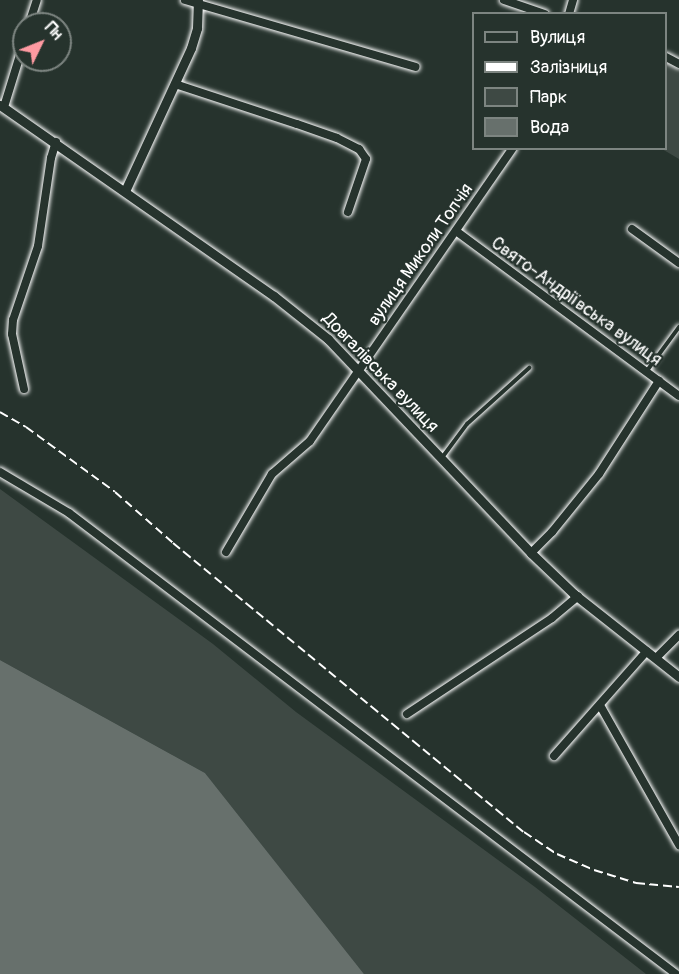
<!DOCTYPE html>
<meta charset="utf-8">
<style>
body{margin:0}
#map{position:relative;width:679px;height:974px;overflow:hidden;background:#26332d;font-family:Pangolin,sans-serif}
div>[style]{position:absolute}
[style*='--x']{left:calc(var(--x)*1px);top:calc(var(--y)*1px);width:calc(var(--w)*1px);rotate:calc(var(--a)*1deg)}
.green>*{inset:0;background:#3e4944}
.water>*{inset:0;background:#67706c}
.roads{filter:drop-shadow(0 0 2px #fff) drop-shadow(0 0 2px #fff)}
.service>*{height:4px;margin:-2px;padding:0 2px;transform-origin:2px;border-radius:2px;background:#26332d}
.minor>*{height:8px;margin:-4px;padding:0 4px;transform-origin:4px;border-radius:4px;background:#26332d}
.tertiary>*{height:9px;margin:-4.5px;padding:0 4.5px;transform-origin:4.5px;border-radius:4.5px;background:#26332d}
.rail>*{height:2px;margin-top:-1px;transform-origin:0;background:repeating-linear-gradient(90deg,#fff 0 9px,transparent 0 13.5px)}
span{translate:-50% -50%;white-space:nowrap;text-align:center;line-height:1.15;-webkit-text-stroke:4.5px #26332d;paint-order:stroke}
.street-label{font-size:18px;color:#fff}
.legend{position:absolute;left:472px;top:12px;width:195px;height:138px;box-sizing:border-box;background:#26332d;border:2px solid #7d8581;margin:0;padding:8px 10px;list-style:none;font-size:18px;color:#fff}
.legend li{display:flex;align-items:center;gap:12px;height:30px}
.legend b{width:30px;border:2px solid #7d8581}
.north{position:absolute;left:12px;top:12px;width:60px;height:60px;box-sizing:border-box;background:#26332d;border:2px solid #7d8581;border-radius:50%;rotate:47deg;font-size:16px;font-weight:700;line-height:24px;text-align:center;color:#fff}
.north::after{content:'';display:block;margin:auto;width:21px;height:27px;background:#ff9aa2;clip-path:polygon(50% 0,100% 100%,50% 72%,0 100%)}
</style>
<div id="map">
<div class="green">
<div style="clip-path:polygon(666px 62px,679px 70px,679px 159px,662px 149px,666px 148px)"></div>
<div style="clip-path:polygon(0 489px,213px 644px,296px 712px,535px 887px,646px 974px,364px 974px,205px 773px,0 660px)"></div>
</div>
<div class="water">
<div style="clip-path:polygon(0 660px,205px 773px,364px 974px,0 974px)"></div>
</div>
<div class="roads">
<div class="service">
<div style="--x:646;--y:372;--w:56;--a:-53.7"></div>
<div style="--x:441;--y:459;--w:44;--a:-53.4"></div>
<div style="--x:467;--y:424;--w:84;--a:-42.1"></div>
</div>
<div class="minor">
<div style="--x:185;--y:0;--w:240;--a:16.2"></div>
<div style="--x:504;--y:0;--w:43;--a:18.9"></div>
<div style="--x:569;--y:14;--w:15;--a:-74"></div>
<div style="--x:29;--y:24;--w:25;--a:-72"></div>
<div style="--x:666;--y:57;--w:15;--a:28"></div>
<div style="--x:175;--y:84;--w:128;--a:18.2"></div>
<div style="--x:297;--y:124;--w:42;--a:19.3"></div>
<div style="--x:337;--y:138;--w:25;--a:27"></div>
<div style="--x:359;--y:149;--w:12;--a:55"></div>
<div style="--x:366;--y:159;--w:56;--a:108.8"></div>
<div style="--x:4;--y:107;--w:68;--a:-72.9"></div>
<div style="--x:632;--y:229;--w:58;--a:35.9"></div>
<div style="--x:456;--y:231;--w:277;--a:36.5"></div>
<div style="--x:24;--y:389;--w:56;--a:-102.3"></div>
<div style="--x:12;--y:334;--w:14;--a:-86"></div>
<div style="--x:13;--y:320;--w:78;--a:-71.3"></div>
<div style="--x:38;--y:246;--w:89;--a:-81.6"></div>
<div style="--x:51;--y:158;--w:17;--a:-73"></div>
<div style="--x:0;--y:472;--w:80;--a:30.7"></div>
<div style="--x:69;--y:513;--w:762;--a:37.22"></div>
<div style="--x:226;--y:552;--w:91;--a:-59.5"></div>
<div style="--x:272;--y:474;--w:50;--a:-41"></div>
<div style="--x:310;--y:441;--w:356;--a:-55.3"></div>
<div style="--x:531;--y:553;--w:30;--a:-45"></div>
<div style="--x:552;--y:532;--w:75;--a:-51"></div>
<div style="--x:599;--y:474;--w:111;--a:-57.2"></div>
<div style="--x:656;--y:658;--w:33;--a:-45"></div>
<div style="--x:601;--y:707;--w:159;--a:60.5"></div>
<div style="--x:407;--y:714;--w:174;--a:-33.5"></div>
<div style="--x:552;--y:618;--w:34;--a:-40"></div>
<div style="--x:554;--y:756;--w:140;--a:-48.5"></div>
</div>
<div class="tertiary">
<div style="--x:0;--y:105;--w:334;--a:34.9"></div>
<div style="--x:274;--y:296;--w:69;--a:38.5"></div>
<div style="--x:328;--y:339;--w:295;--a:46.5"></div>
<div style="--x:531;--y:553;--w:59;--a:43.6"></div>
<div style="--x:574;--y:594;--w:134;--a:38.3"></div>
<div style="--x:125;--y:191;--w:157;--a:-65.2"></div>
<div style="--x:191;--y:48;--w:21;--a:-73"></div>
<div style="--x:197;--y:28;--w:28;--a:-88"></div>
</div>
</div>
<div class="rail">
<div style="--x:0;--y:412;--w:30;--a:30"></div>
<div style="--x:26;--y:427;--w:110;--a:36.1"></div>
<div style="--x:115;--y:492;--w:77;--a:41.3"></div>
<div style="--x:173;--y:543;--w:455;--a:39.5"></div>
<div style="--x:524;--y:832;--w:40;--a:34"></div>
<div style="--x:557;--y:854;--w:40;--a:23.4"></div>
<div style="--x:594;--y:870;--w:44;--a:17.2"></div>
<div style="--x:636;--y:883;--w:43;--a:5.3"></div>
</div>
<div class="street-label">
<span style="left:421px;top:255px;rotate:-55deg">вулиця Миколи Топчія</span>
<span style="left:576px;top:302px;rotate:36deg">Свято-Андріївська вулиця</span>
<span style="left:380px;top:373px;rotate:46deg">Довгалівська вулиця</span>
</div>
<ul class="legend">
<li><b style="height:8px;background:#26332d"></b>Вулиця</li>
<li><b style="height:8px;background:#fff"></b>Залізниця</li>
<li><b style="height:16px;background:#3e4944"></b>Парк</li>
<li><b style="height:16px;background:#67706c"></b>Вода</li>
</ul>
<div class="north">Пн</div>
</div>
